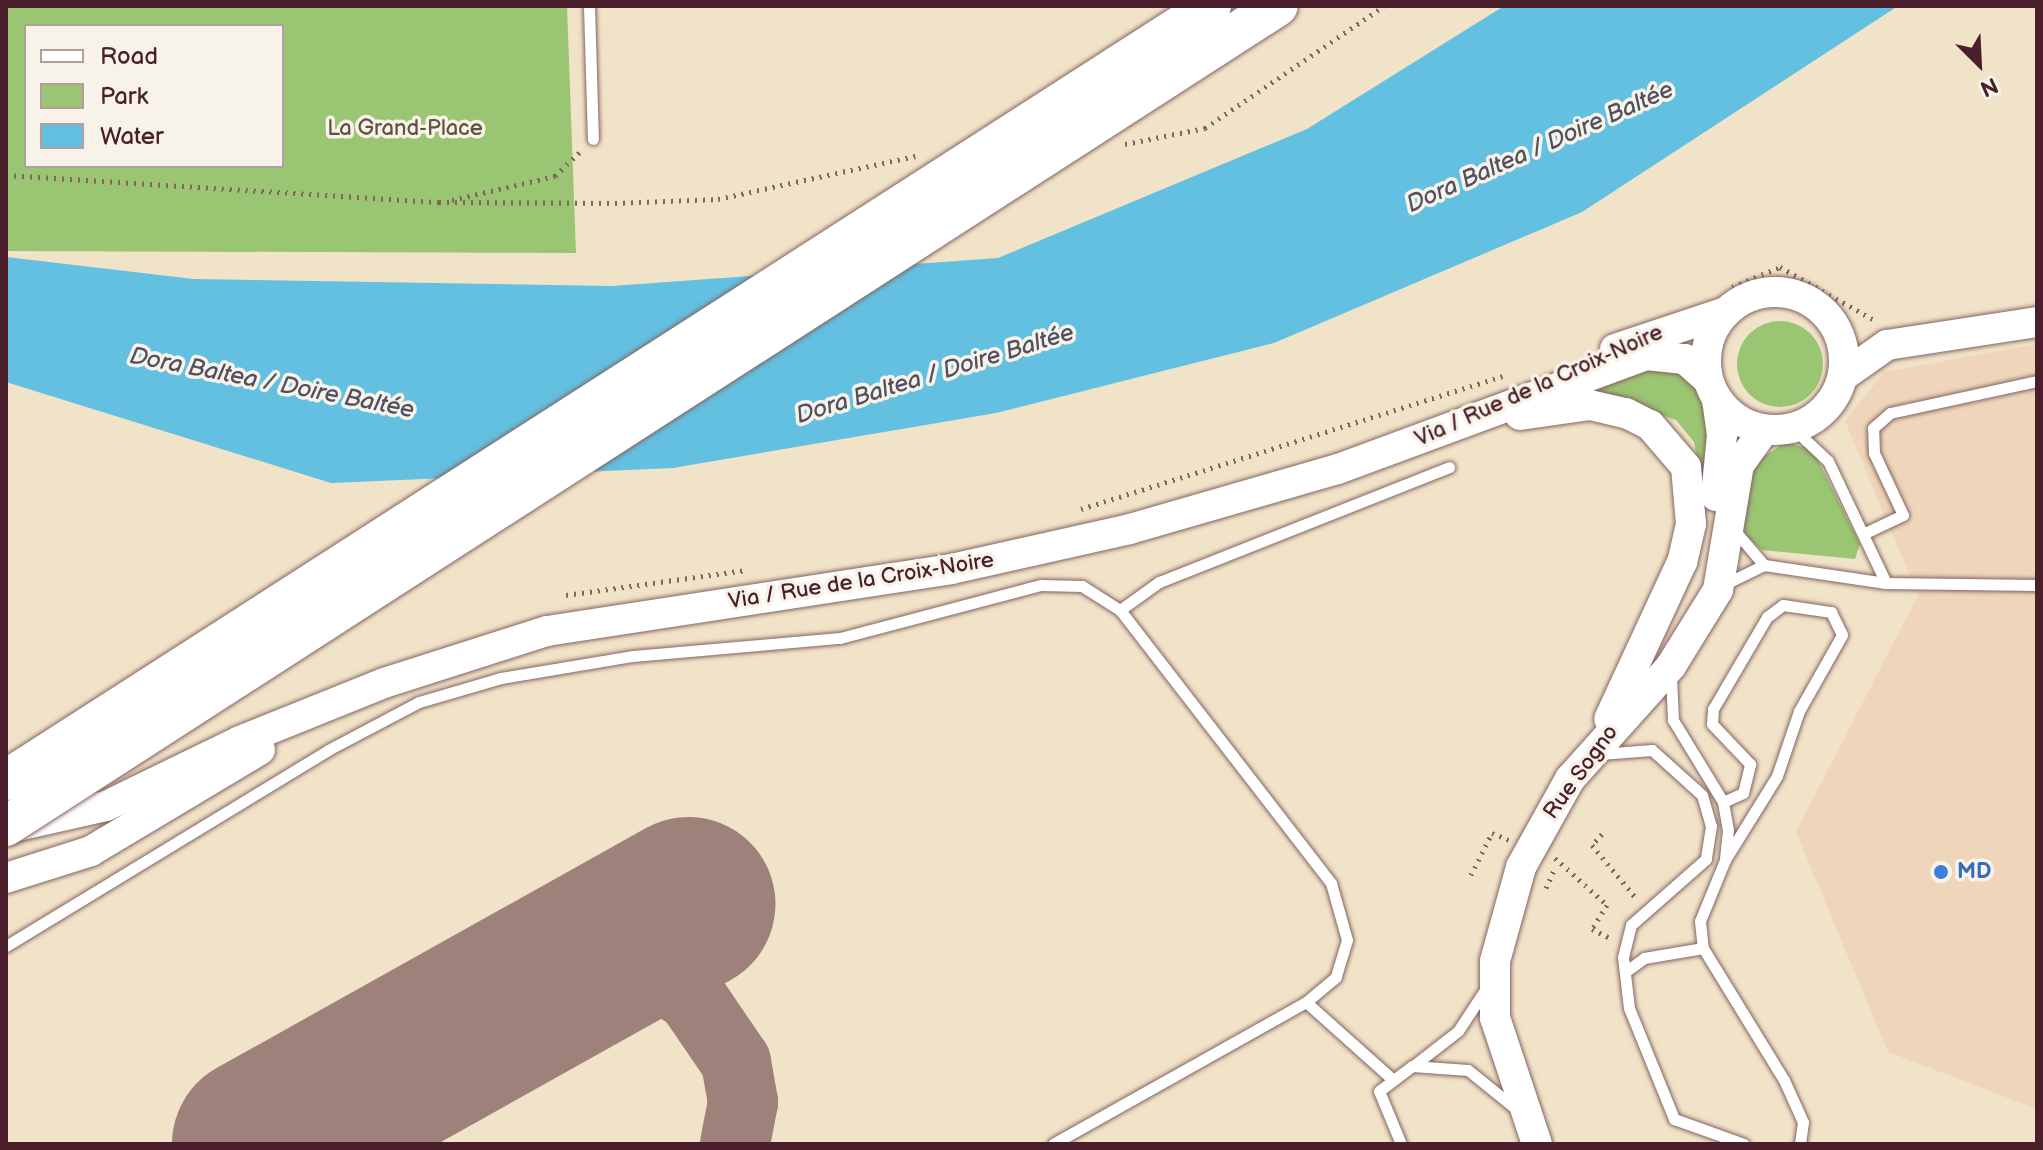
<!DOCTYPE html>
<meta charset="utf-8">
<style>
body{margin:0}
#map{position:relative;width:2043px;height:1150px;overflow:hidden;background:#f1e3c8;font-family:"Balsamiq Sans",sans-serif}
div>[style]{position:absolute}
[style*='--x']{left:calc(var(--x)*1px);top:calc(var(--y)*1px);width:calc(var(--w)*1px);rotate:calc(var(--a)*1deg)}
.built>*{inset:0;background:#efd6bb}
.green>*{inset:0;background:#9ac572}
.round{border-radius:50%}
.water>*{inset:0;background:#63c0e1}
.taxiway>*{height:70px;margin:-35px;padding:0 35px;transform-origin:35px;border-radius:35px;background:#9e817a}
.runway>*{height:174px;margin:-87px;padding:0 87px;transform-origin:87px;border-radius:87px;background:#9e817a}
.path>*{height:5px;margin-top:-2.5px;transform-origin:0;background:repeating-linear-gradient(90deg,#846462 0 2px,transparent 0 8px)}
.roads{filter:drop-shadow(0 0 2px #846462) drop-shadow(0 0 2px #846462)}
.lane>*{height:11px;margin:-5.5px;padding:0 5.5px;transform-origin:5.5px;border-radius:5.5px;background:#fff}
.secondary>*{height:30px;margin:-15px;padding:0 15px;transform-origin:15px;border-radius:15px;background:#fff}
.secondary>.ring{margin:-15px;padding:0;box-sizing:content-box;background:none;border:30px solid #fff;border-radius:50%}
.bridges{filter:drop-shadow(0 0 2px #846462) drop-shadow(0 0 2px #846462)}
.highway-bridge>*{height:40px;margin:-20px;padding:0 20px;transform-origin:20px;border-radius:20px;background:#fff}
.dots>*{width:22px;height:22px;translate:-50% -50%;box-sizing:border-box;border:4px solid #f7f3e8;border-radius:50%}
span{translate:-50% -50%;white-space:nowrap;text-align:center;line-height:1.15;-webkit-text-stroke:7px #f7f3e8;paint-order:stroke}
.park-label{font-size:22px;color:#625140}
.street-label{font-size:22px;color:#4a1f2b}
.shop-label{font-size:22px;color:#366cbe;font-weight:700}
.left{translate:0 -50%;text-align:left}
.water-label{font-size:24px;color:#524f62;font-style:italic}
.frame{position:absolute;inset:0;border:8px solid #4a1f2b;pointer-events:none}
.legend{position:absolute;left:24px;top:24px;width:260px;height:144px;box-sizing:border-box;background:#f7f3e8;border:2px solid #b29e9c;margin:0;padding:10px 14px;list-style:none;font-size:24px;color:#4a1f2b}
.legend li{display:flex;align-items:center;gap:16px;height:40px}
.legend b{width:40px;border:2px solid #b29e9c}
.north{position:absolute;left:1939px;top:24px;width:80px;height:80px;-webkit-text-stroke:6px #f7f3e8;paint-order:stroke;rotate:156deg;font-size:22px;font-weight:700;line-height:32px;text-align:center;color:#4a1f2b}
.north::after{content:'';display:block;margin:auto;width:28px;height:36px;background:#4a1f2b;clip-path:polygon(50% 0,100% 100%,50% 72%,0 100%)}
</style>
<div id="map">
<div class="built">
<div style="clip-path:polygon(2037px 344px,2037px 1109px,1888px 1052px,1796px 832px,1918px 595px,1845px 421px,1884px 372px)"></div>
</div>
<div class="green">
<div style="clip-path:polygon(evenodd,6px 6px,567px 6px,576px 253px,6px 251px,6px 6px,26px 26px,282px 26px,282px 166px,26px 166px,26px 26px)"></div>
<div class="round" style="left:1737px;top:321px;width:86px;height:86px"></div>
<div style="clip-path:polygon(1659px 366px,1687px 372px,1703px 392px,1710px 447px,1701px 479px,1694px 442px,1676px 420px,1588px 391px)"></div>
<div style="clip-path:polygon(1786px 442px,1813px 450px,1860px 544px,1855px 559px,1762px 550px,1745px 535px,1740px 520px,1752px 464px)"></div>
</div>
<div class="water">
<div style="clip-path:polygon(1504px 6px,1898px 6px,1582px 212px,1274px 343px,996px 413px,673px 468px,331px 483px,6px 382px,6px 257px,194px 279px,612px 286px,998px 258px,1307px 129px)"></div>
</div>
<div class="taxiway">
<div style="--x:536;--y:989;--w:82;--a:-15.6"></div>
<div style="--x:615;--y:967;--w:40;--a:10"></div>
<div style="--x:654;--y:974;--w:43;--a:30.7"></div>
<div style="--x:691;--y:996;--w:80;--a:55.7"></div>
<div style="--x:736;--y:1062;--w:41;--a:80.1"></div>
<div style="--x:743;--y:1102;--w:43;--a:100.8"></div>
</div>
<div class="runway">
<div style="--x:259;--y:1144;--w:492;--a:-29.2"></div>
</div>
<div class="path">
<div style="--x:1125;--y:144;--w:82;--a:-11.3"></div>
<div style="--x:1205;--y:128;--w:217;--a:-34.3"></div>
<div style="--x:6;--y:175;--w:434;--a:3.6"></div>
<div style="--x:439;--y:202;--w:176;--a:0.3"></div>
<div style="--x:615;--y:203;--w:103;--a:-2.2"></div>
<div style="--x:718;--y:199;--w:202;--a:-12.3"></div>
<div style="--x:452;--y:200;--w:106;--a:-13.1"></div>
<div style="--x:555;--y:176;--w:36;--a:-44"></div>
<div style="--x:1732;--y:287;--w:52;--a:-22.6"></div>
<div style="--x:1780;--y:267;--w:110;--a:29.4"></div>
<div style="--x:1081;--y:509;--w:442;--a:-17.5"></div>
<div style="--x:566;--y:595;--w:182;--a:-7.9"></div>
<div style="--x:1602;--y:834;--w:15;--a:132"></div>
<div style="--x:1592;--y:845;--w:69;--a:50.3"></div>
<div style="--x:1555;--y:858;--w:70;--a:42.1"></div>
<div style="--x:1607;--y:905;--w:28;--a:122"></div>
<div style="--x:1592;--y:929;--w:20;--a:27"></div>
<div style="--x:1471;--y:875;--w:47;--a:-63.4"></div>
<div style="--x:1492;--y:833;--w:18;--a:22"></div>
<div style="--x:1546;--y:888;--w:22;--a:-66"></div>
</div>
<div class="roads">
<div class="lane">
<div style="--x:589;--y:6;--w:133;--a:88.3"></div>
<div style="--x:1793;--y:428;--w:48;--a:43.3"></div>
<div style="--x:1828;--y:461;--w:135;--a:64.6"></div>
<div style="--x:1735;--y:531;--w:45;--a:49.5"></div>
<div style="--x:1764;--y:565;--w:123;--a:8.4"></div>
<div style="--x:1886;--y:583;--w:151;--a:0.8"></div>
<div style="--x:1865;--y:533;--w:42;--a:-25.3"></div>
<div style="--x:1903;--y:515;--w:68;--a:-115.1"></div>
<div style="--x:1874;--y:453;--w:25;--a:-92"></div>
<div style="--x:1873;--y:428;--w:23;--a:-41"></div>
<div style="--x:1890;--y:413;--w:150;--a:-12.3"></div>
<div style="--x:1725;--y:584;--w:43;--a:-26"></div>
<div style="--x:1120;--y:610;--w:48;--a:-35.7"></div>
<div style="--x:1159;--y:582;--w:312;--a:-21.6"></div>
<div style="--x:1671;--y:677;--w:43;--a:87.3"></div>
<div style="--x:1673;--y:720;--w:96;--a:58.6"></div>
<div style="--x:1723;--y:802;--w:28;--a:80"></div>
<div style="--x:1728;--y:830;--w:30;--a:96"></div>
<div style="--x:1725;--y:860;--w:66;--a:112.3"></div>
<div style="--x:1700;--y:921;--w:27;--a:84"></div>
<div style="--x:1600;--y:754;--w:52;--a:-4.4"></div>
<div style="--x:1652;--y:750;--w:67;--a:42"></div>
<div style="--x:1702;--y:795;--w:32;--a:74"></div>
<div style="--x:1711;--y:826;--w:33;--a:99"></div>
<div style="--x:1706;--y:859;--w:100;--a:138.7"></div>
<div style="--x:1631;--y:925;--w:33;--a:104"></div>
<div style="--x:1623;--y:957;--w:51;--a:83.3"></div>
<div style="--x:1629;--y:1008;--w:120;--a:67.9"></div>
<div style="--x:1674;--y:1119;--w:74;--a:19.7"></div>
<div style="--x:1723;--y:802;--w:22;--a:-24"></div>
<div style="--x:1743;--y:793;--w:30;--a:-76"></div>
<div style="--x:1750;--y:764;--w:55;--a:-133.5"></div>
<div style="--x:1712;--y:724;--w:15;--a:-86"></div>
<div style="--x:1713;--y:709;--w:107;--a:-59.6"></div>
<div style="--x:1767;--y:617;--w:20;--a:-37"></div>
<div style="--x:1783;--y:605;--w:49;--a:8.3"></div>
<div style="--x:1831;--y:612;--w:25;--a:64"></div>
<div style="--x:1842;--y:635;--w:87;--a:119.5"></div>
<div style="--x:1799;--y:711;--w:69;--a:108.7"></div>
<div style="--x:1777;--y:776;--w:99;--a:121.8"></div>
<div style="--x:6;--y:946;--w:377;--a:-31.3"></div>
<div style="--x:328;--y:750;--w:103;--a:-27.8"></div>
<div style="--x:419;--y:702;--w:85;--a:-16.3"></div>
<div style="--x:501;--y:678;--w:134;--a:-9.5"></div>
<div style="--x:633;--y:656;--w:208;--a:-5"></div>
<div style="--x:840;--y:638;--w:208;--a:-14.8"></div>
<div style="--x:1041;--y:585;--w:41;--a:1.4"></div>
<div style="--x:1082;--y:586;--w:45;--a:32.3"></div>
<div style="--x:1120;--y:610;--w:345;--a:52.3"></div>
<div style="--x:1331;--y:883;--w:59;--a:74.3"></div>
<div style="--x:1347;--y:940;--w:39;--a:107"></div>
<div style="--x:1336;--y:977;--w:39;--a:140"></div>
<div style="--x:1306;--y:1002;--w:290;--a:150.7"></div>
<div style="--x:1625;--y:972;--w:24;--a:-36"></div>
<div style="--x:1644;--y:958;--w:60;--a:-9.6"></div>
<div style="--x:1703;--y:948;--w:155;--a:58.5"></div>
<div style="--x:1784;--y:1080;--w:46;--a:65.7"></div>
<div style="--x:1803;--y:1122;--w:22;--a:98"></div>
<div style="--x:1306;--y:1002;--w:113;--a:41.8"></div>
<div style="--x:1413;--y:1066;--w:57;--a:-37.9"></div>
<div style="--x:1458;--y:1031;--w:49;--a:-56.6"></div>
<div style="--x:1401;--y:1144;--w:57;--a:-112.5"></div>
<div style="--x:1379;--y:1091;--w:41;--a:-37.1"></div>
<div style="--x:1412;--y:1066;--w:56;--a:4.1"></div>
<div style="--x:1468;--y:1070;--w:62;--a:39.1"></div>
</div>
<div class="secondary">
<div class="ring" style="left:1706px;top:292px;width:108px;height:108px"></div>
<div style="--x:1615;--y:349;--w:117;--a:-18.4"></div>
<div style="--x:1843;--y:376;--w:54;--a:-35.2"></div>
<div style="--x:1887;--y:345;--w:152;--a:-8.7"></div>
<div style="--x:1520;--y:415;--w:71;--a:-8.1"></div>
<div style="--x:1590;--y:405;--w:37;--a:13"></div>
<div style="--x:1626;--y:413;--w:27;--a:27"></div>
<div style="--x:1650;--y:425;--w:55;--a:49.4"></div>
<div style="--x:1686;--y:467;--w:57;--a:85"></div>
<div style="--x:1691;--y:524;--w:39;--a:103"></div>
<div style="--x:1682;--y:562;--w:173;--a:114.9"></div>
<div style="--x:1716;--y:496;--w:61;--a:-84.4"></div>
<div style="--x:1722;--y:435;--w:36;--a:-98"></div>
<div style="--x:8;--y:828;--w:100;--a:-12.7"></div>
<div style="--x:106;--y:806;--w:149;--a:-25.9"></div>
<div style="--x:240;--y:741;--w:155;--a:-21.9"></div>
<div style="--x:384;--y:683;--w:171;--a:-17.7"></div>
<div style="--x:547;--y:631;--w:409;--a:-8.7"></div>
<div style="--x:951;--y:569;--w:183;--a:-12.6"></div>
<div style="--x:1130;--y:529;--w:216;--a:-16.1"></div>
<div style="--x:1338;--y:469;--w:328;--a:-20.3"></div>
<div style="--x:1646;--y:355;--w:39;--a:6"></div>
<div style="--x:1685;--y:359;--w:31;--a:42"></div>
<div style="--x:6;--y:878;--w:89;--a:-17.6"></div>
<div style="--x:91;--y:851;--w:197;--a:-30.9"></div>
<div style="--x:1537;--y:1144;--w:133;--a:-108.4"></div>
<div style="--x:1495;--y:1018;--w:57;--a:-90"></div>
<div style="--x:1495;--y:961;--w:98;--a:-74.5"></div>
<div style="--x:1521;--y:867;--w:101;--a:-60.9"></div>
<div style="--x:1570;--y:779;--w:152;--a:-48.2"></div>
<div style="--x:1671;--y:666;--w:89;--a:-58.3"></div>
<div style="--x:1718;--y:590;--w:127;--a:-80.5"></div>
<div style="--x:1739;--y:465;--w:43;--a:-54.5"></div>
</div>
</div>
<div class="bridges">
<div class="highway-bridge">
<div style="--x:6;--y:780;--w:1432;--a:-32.71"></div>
<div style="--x:6;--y:826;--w:1513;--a:-32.81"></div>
</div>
</div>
<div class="dots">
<div style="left:1941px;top:872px;background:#3f7fe0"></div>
</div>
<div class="park-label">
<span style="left:405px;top:129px">La Grand-Place</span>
</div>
<div class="street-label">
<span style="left:1539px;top:386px;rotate:-24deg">Via / Rue de la Croix-Noire</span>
<span style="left:861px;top:581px;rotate:-9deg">Via / Rue de la Croix-Noire</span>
<span style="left:1581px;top:772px;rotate:-54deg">Rue Sogno</span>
</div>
<div class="shop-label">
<span class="left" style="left:1957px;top:872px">MD</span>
</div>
<div class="water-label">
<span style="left:1540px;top:147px;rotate:-24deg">Dora Baltea / Doire Baltée</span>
<span style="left:935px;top:374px;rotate:-17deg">Dora Baltea / Doire Baltée</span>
<span style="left:272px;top:383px;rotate:11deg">Dora Baltea / Doire Baltée</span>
</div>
<div class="frame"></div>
<ul class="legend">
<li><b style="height:10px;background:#fff"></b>Road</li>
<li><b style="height:22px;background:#9ac572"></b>Park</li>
<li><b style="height:22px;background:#63c0e1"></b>Water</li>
</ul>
<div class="north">N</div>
</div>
